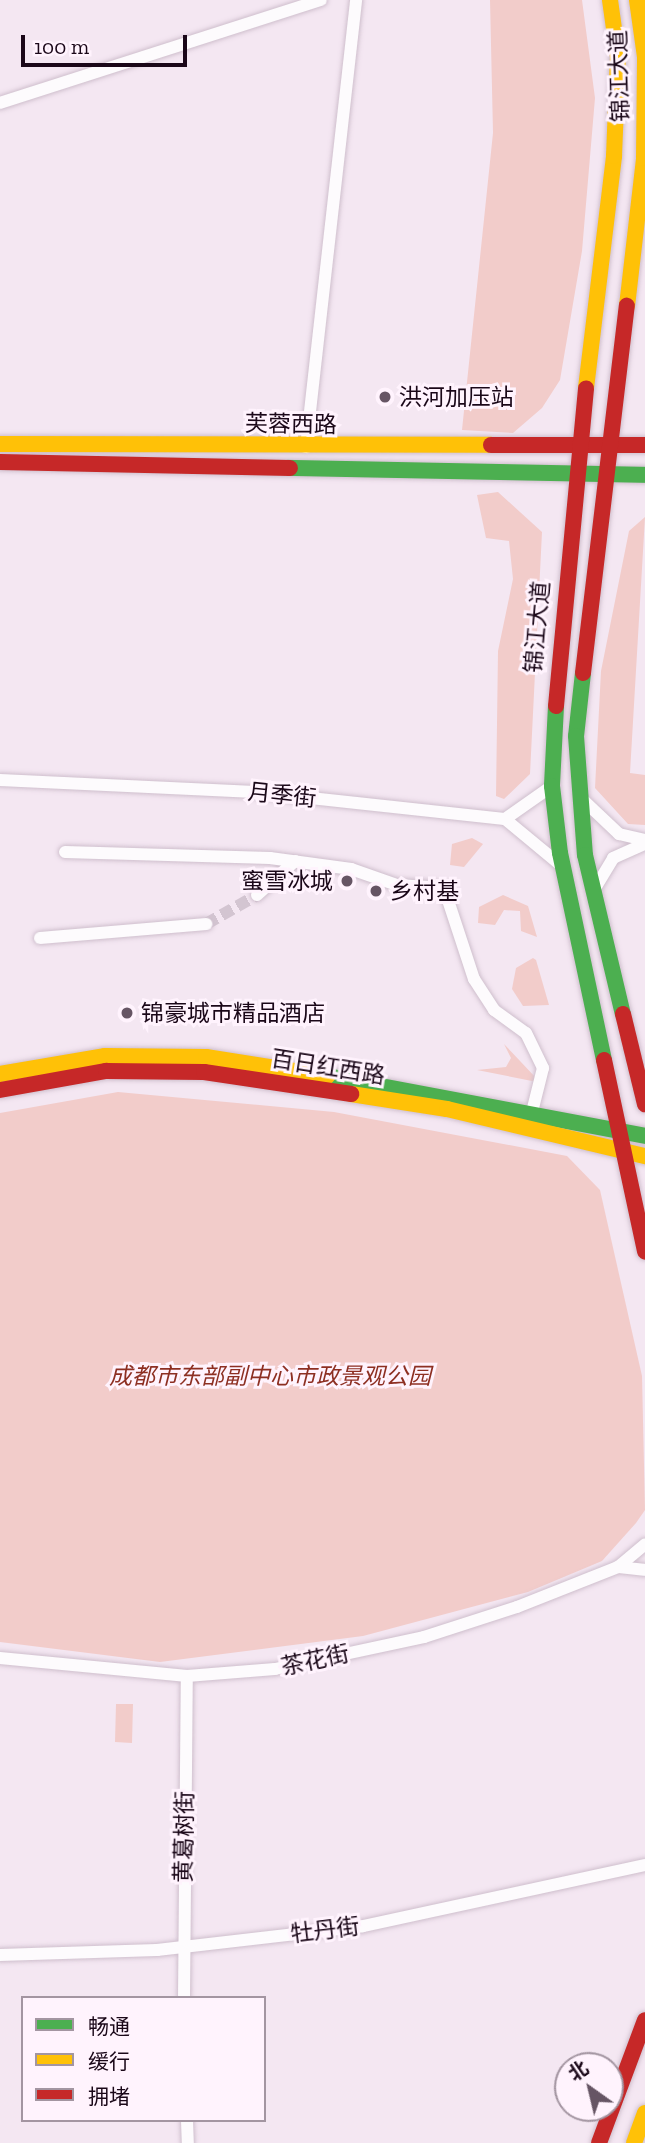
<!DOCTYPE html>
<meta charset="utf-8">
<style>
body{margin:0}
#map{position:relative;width:645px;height:2143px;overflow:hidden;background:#f4e7f2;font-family:"Zilla Slab","Noto Sans SC",serif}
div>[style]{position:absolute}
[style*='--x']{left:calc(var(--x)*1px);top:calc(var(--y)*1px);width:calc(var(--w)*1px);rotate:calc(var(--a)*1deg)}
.green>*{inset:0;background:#f2ccca}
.street-tunnel>*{height:12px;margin-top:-6px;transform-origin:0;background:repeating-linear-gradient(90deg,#d3c5d1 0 12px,transparent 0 18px)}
.roads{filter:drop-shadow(0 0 2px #cfbfcd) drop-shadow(0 0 2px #cfbfcd)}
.street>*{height:12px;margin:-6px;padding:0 6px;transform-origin:6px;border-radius:6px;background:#fdfbfd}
.fast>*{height:16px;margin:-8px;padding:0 8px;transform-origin:8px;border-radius:8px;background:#4caf50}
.slow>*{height:16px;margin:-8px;padding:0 8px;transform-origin:8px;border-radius:8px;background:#ffc107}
.jam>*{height:16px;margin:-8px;padding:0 8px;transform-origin:8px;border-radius:8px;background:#c62828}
.dots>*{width:19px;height:19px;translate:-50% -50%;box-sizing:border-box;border:4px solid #fff3fd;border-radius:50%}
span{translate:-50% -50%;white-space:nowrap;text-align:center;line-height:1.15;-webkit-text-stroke:6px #fff3fd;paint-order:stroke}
.street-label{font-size:23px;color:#1a0718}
.poi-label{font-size:23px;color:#1a0718}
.left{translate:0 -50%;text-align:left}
.right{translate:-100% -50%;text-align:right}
.park-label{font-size:23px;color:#8d2f22;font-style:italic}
.legend{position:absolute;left:21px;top:1996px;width:245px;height:126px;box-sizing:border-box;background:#fff3fd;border:2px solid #a395a1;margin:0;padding:9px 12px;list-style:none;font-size:21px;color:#1a0718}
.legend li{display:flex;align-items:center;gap:14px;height:35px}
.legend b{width:35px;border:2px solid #a395a1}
.north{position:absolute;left:554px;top:2052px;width:70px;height:70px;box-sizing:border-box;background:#fff3fd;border:2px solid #a395a1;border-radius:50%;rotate:326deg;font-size:19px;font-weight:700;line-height:28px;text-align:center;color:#1a0718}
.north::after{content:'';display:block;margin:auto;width:24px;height:32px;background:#665564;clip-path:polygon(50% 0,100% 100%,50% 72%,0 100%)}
.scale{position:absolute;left:21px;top:35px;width:166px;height:32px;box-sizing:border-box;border:4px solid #1a0718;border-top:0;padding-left:9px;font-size:21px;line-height:24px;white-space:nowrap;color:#1a0718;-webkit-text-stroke:5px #fff3fd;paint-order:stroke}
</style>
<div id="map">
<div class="green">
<div style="clip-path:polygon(490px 0,582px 0,595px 98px,582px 251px,560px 380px,542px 408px,513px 433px,462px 430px,493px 133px)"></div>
<div style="clip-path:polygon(498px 492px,542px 532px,530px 774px,504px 799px,496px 796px,498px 651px,513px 579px,509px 541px,486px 538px,477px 495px)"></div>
<div style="clip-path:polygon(645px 517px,630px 773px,645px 775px,645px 825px,628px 824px,595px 788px,601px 671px,629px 531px)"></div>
<div style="clip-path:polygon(472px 838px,483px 844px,464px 867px,450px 865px,452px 844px)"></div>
<div style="clip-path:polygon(503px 895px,528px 906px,537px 937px,521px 931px,520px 911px,504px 910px,495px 925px,478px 923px,479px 907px)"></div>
<div style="clip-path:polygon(533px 958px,536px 960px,549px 1005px,523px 1006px,512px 989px,516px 968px)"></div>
<div style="clip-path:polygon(504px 1044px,537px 1079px,537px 1082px,477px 1070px,506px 1067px,511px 1058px)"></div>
<div style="clip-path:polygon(118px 1092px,334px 1112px,567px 1156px,600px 1190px,642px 1376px,645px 1510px,636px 1523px,602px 1561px,528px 1592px,363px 1636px,160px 1662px,0 1642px,0 1113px)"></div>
<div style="clip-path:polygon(116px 1704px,133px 1704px,132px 1743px,115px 1742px)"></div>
</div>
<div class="street-tunnel">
<div style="--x:206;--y:924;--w:59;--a:-29.6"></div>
</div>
<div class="roads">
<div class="street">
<div style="--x:0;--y:103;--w:337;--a:-17.8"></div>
<div style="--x:306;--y:447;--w:450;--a:-83.6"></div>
<div style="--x:0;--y:780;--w:255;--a:2.7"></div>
<div style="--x:255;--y:792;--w:251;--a:6.2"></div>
<div style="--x:505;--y:819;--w:57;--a:-35.1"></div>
<div style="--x:580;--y:797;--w:54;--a:43.5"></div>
<div style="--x:619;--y:834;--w:27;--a:13"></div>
<div style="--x:505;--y:819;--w:75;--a:39.6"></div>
<div style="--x:65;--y:852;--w:205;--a:1.7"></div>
<div style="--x:270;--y:858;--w:82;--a:7.7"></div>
<div style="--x:351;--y:869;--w:49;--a:19.2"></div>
<div style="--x:397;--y:885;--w:47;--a:3.7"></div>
<div style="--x:444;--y:888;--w:96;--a:71.8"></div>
<div style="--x:474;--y:979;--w:37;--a:57"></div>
<div style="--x:494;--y:1010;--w:39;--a:36"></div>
<div style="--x:526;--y:1033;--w:39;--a:64"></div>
<div style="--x:543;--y:1068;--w:45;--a:104"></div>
<div style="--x:594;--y:890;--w:37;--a:-59"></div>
<div style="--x:613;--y:858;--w:35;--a:-24"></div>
<div style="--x:257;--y:895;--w:51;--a:-41.8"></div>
<div style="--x:40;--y:938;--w:167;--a:-4.8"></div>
<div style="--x:618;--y:1567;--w:27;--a:6"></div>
<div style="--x:0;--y:1658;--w:188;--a:5.5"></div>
<div style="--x:187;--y:1676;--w:88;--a:-4.5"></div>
<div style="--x:275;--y:1669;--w:152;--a:-12.1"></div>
<div style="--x:424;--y:1637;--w:98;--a:-17.9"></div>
<div style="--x:517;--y:1607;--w:109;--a:-21.6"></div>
<div style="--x:618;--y:1567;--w:35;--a:-40"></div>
<div style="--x:0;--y:1955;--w:157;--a:-1.8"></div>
<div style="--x:157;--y:1950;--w:207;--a:-6.6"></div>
<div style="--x:363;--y:1926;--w:289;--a:-12.2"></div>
<div style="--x:184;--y:1998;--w:322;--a:-89.5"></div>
<div style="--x:187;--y:2120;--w:23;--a:88"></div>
</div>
<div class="fast">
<div style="--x:290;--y:468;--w:355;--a:1.1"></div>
<div style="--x:583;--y:673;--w:63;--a:96.3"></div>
<div style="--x:576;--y:736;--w:119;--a:85.7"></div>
<div style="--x:585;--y:855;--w:163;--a:76.6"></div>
<div style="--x:556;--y:706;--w:80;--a:92.9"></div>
<div style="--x:552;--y:786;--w:67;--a:83.2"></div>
<div style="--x:560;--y:853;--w:212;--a:78"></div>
<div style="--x:328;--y:1076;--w:323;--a:10.7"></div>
</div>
<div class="slow">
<div style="--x:627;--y:306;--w:149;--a:-83.4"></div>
<div style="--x:644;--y:158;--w:101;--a:-89.4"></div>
<div style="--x:645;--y:57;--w:58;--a:-98"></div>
<div style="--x:586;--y:388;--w:234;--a:-83.1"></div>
<div style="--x:614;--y:156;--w:99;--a:-87.7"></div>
<div style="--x:618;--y:57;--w:58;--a:-98"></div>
<div style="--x:0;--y:444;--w:491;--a:0.1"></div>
<div style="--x:0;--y:1074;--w:107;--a:-9.7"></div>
<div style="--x:105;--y:1056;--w:101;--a:0.6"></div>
<div style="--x:206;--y:1057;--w:123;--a:8.9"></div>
<div style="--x:351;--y:1094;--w:97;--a:8.9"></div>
<div style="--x:447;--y:1109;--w:204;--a:13.4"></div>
<div style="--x:634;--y:2143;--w:32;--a:-70"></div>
</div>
<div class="jam">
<div style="--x:491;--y:445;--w:154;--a:0"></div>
<div style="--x:0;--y:462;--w:290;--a:1.2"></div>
<div style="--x:583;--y:673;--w:370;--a:-83.2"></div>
<div style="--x:556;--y:706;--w:319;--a:-84.6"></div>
<div style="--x:623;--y:1014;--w:93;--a:76.3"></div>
<div style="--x:604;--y:1060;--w:196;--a:77.9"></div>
<div style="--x:0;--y:1090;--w:108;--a:-10.2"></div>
<div style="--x:106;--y:1071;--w:98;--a:0.6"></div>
<div style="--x:204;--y:1072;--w:149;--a:8.5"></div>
<div style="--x:599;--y:2143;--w:131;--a:-69.5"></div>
</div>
</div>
<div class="dots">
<div style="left:385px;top:397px;background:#665564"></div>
<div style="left:347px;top:881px;background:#665564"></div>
<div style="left:376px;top:891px;background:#665564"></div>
<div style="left:127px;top:1013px;background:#665564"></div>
</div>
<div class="street-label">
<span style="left:619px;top:76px;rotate:-92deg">锦江大道</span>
<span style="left:291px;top:424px;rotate:1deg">芙蓉西路</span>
<span style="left:537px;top:627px;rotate:-85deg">锦江大道</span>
<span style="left:282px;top:795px;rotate:6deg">月季街</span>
<span style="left:328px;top:1067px;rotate:9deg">百日红西路</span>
<span style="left:315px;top:1660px;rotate:-12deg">茶花街</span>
<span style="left:184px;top:1837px;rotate:-89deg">黄葛树街</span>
<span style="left:325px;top:1930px;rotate:-7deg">牡丹街</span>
</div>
<div class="poi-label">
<span class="left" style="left:399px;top:397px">洪河加压站</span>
<span class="right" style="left:333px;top:881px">蜜雪冰城</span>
<span class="left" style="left:390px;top:891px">乡村基</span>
<span class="left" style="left:141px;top:1013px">锦豪城市精品酒店</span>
</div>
<div class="park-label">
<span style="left:270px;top:1376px">成都市东部副中心市政景观公园</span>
</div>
<ul class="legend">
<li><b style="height:9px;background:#4caf50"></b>畅通</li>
<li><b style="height:9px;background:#ffc107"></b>缓行</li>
<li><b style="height:9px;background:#c62828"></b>拥堵</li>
</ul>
<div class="north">北</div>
<div class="scale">100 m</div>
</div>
